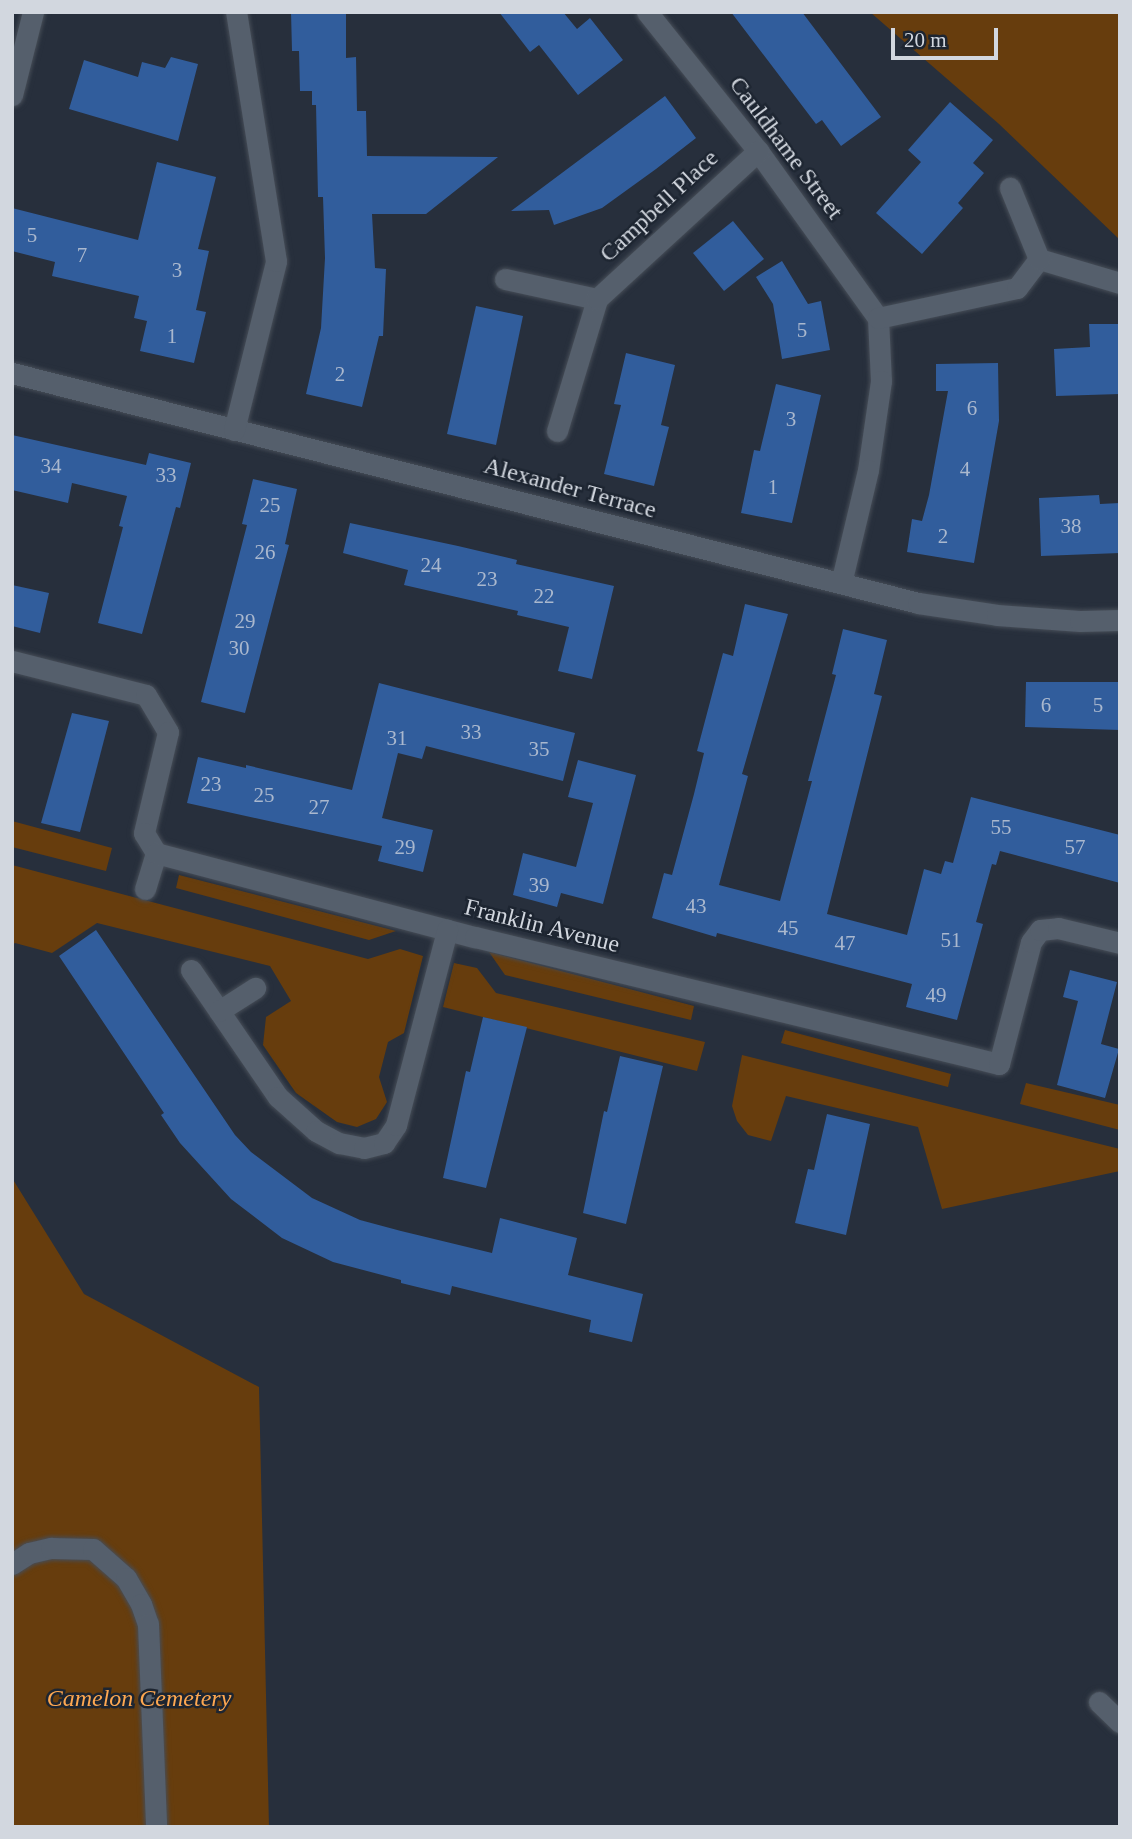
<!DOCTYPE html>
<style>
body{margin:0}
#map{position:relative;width:1132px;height:1839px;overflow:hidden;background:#272f3c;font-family:Georgia,serif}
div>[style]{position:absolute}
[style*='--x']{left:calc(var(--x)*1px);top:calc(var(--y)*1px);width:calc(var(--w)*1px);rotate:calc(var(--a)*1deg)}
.green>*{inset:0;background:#673d0d}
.building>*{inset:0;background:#315d9c}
.roads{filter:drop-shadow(0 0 2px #464d57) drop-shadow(0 0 2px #464d57)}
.service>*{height:21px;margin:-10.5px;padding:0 10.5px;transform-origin:10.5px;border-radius:10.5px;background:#555f6c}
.minor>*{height:21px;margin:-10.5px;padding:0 10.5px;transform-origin:10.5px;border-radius:10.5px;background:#555f6c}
span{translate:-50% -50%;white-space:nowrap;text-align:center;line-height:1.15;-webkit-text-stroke:5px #1d2531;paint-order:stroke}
.number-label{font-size:21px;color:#aab8ce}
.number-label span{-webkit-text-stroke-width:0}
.street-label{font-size:24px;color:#d2d7df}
.park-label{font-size:24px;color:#fea851;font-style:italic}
.frame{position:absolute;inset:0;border:14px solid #d2d7df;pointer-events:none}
.scale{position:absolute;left:891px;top:28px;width:107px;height:32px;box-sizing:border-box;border:4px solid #d2d7df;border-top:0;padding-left:9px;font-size:21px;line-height:24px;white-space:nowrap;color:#d2d7df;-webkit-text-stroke:5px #1d2531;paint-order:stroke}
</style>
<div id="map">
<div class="green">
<div style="clip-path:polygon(870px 12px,1120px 12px,1120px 240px,999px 124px)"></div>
<div style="clip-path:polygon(12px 821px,112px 848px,106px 871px,12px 847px)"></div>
<div style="clip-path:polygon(12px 865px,368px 959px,400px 949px,423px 956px,404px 1033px,388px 1042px,379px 1077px,387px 1102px,376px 1119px,357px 1127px,337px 1122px,296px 1093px,263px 1045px,266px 1017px,291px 1001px,270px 966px,97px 923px,52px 953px,15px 943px,12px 945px)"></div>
<div style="clip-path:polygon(179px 875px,396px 931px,369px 940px,176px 888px)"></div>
<div style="clip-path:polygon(489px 952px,694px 1006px,691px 1020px,505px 975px)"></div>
<div style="clip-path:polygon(454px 963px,477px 968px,496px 993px,705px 1042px,697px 1071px,443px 1007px)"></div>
<div style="clip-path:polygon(785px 1030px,951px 1074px,948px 1087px,781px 1043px)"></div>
<div style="clip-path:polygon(742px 1055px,1120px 1149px,1120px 1171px,942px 1209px,918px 1127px,786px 1096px,771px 1141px,748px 1135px,737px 1121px,732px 1106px)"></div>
<div style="clip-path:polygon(1026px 1083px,1120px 1105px,1120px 1130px,1020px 1104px)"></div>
<div style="clip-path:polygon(12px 1178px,84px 1294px,259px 1387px,269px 1827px,12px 1827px)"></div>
</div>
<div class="building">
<div style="clip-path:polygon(291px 12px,346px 12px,346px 58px,356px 57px,357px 111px,366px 111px,367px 156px,498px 157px,426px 214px,372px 214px,375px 268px,386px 269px,383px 336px,379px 336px,362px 407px,306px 394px,321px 328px,325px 258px,323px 197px,318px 197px,316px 105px,312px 105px,312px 91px,300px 91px,299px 51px,292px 51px)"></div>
<div style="clip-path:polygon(499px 12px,563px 12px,577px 29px,590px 18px,623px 60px,578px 95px,539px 45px,530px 52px)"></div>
<div style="clip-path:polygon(731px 12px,802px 12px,881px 117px,841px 146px,822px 120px,816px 124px)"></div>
<div style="clip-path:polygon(171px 57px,198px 64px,178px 141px,69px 109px,84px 60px,138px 77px,142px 62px,165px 68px)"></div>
<div style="clip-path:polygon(665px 96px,696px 138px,656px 169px,602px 208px,554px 225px,549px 210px,511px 211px)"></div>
<div style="clip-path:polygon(950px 102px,993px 140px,973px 163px,984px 173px,958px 203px,963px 208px,922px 254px,876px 213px,921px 162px,908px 150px)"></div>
<div style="clip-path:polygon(157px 162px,216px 177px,198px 249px,209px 251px,196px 310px,206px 312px,194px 363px,140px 351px,147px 321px,134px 318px,139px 296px,52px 276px,55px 262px,12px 251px,12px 208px,138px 240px)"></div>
<div style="clip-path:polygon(733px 221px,764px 259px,724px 291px,693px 253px)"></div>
<div style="clip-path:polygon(782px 261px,808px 304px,821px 301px,830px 350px,782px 359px,773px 304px,756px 277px)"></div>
<div style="clip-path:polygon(476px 306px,523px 316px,496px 445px,447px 434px)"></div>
<div style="clip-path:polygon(1089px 324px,1119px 324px,1120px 394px,1056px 396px,1054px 349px,1090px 347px)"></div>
<div style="clip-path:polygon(626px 353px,675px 365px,661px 425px,669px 427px,654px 486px,604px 474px,621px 405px,614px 404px)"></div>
<div style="clip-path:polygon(998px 363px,999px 421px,974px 563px,907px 552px,912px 519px,922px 521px,929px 495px,948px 391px,936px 391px,936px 364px)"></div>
<div style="clip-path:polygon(776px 384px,821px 395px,792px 523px,741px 513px,754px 450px,760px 451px)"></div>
<div style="clip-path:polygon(12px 435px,146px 465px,149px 453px,191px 463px,180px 508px,176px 507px,142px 634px,98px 623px,123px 527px,119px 526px,127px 496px,72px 483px,68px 503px,12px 490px)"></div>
<div style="clip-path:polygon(253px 479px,297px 489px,285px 544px,289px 545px,245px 713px,201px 702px,247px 525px,242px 524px)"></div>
<div style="clip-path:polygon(1099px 495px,1100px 504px,1120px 503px,1120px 553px,1041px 556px,1039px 498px)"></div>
<div style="clip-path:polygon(350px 523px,458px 546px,517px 560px,516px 564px,614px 586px,592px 679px,558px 671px,569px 627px,517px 615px,518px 611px,404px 585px,408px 570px,343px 553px)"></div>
<div style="clip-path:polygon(12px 585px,49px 593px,40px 633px,12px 626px)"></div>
<div style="clip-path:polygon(745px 604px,788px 614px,742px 774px,748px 776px,719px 885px,780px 901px,812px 781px,808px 781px,836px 675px,832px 674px,843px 629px,887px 640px,874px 694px,882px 696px,827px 914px,907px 935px,924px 869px,941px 874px,945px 861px,953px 863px,971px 797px,1120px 835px,1120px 883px,1000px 851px,996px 865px,992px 864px,976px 922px,983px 924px,957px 1020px,906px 1007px,912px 984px,717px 933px,716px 937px,652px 918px,664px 873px,672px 875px,694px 794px,704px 753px,697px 751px,723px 653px,733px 656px)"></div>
<div style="clip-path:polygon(1026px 682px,1120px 682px,1120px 730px,1025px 727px)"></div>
<div style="clip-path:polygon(379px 683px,575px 733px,563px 781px,426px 746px,422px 759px,398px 753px,382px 818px,433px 830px,423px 872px,378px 861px,382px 846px,187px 803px,198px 757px,246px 768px,246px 765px,352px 790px)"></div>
<div style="clip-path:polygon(72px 713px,109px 721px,80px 832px,41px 823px)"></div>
<div style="clip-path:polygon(578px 760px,636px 775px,603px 904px,561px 893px,557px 907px,513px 895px,523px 853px,576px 867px,593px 803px,568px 797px)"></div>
<div style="clip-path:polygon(96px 930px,235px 1135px,251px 1152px,312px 1198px,360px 1220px,401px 1231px,492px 1253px,500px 1218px,577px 1238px,568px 1275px,643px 1294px,632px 1342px,589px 1332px,591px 1320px,452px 1286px,450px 1295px,401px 1283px,401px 1280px,333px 1262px,282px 1238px,231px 1199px,180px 1143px,161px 1115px,164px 1113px,59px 956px)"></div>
<div style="clip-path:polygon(1070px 970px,1117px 982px,1101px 1044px,1119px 1049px,1105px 1098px,1057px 1085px,1078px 1001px,1063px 997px)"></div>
<div style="clip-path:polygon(483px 1017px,527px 1027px,486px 1188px,443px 1178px,466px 1071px,470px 1072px)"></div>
<div style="clip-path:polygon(620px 1056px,663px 1066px,626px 1224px,583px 1213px,604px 1111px,607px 1112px)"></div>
<div style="clip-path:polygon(827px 1114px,870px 1124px,846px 1235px,795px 1223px,808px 1169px,814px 1170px)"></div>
</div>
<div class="roads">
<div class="service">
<div style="--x:145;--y:889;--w:38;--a:-73"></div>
<div style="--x:12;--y:1564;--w:20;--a:-33"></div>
<div style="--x:29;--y:1553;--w:23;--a:-13"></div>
<div style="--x:51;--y:1548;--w:42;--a:1.4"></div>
<div style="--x:93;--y:1549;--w:44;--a:41.3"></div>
<div style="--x:126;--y:1578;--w:30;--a:60"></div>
<div style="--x:141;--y:1604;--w:21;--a:71"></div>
<div style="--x:148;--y:1624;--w:203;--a:87.7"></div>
<div style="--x:1099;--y:1702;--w:29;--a:44"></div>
</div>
<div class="minor">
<div style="--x:647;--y:12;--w:178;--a:51.4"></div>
<div style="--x:758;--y:151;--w:206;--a:54.3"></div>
<div style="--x:878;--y:318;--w:63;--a:87.3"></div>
<div style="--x:881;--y:381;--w:90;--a:98.3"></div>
<div style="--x:868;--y:470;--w:116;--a:103.4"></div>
<div style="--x:12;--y:95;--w:86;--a:-75.8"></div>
<div style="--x:1039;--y:259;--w:84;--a:16.5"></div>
<div style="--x:505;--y:279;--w:94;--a:12.3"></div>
<div style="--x:878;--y:318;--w:142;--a:-12.2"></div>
<div style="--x:1017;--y:288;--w:36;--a:-53"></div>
<div style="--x:1039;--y:259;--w:77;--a:-112.2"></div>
<div style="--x:12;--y:373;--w:935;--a:14.24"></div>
<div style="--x:918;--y:603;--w:80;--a:8.6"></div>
<div style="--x:997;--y:615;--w:83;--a:4.1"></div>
<div style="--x:1080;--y:621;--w:40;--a:-1.4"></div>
<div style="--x:234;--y:430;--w:174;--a:-76"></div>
<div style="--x:276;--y:261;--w:252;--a:-99.1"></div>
<div style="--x:557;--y:431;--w:138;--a:-73.1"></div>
<div style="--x:597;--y:299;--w:219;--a:-42.6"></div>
<div style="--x:12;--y:661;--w:138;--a:14.2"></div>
<div style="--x:146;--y:695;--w:43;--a:59.3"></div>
<div style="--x:168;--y:732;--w:104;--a:103.4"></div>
<div style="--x:144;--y:833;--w:23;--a:59"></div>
<div style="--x:156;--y:853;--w:330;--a:14.8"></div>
<div style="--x:475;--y:937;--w:539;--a:13.62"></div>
<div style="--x:999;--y:1064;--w:126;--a:-75.3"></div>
<div style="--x:1031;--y:942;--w:15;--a:-53"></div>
<div style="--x:1040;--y:930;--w:18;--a:-6"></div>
<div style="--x:1058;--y:928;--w:64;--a:13.6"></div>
<div style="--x:191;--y:970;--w:154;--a:55.6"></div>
<div style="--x:278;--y:1097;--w:51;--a:41.8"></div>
<div style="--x:316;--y:1131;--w:26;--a:28"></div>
<div style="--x:339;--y:1143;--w:25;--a:11"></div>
<div style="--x:364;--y:1148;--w:21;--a:-14"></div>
<div style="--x:384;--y:1143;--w:22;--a:-56"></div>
<div style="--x:396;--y:1125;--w:202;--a:-75.3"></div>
<div style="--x:219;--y:1011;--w:43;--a:-32.6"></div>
</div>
</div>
<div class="number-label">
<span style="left:32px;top:235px">5</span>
<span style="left:82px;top:255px">7</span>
<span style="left:177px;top:270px">3</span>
<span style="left:802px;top:330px">5</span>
<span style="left:172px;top:336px">1</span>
<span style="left:340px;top:374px">2</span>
<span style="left:972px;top:408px">6</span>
<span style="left:791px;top:419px">3</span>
<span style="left:51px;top:466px">34</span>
<span style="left:965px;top:469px">4</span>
<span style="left:166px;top:475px">33</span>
<span style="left:773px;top:487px">1</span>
<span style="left:270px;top:505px">25</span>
<span style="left:1071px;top:526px">38</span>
<span style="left:943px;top:536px">2</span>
<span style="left:265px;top:552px">26</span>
<span style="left:431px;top:565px">24</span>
<span style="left:487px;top:579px">23</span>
<span style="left:544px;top:596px">22</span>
<span style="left:245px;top:621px">29</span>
<span style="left:239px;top:648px">30</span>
<span style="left:1046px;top:705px">6</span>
<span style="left:1098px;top:705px">5</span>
<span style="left:471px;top:732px">33</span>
<span style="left:397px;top:738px">31</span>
<span style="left:539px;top:749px">35</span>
<span style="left:211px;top:784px">23</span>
<span style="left:264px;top:795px">25</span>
<span style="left:319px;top:807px">27</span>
<span style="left:1001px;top:827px">55</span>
<span style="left:405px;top:847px">29</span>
<span style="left:1075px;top:847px">57</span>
<span style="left:539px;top:885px">39</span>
<span style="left:696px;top:906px">43</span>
<span style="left:788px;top:928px">45</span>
<span style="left:951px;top:940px">51</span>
<span style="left:845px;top:943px">47</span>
<span style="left:936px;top:995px">49</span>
</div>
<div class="street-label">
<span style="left:786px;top:148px;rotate:53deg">Cauldhame Street</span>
<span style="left:659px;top:206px;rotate:-43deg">Campbell Place</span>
<span style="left:570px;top:488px;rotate:15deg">Alexander Terrace</span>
<span style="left:542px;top:926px;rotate:14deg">Franklin Avenue</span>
</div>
<div class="park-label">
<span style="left:139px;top:1699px">Camelon Cemetery</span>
</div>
<div class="frame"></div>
<div class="scale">20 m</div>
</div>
